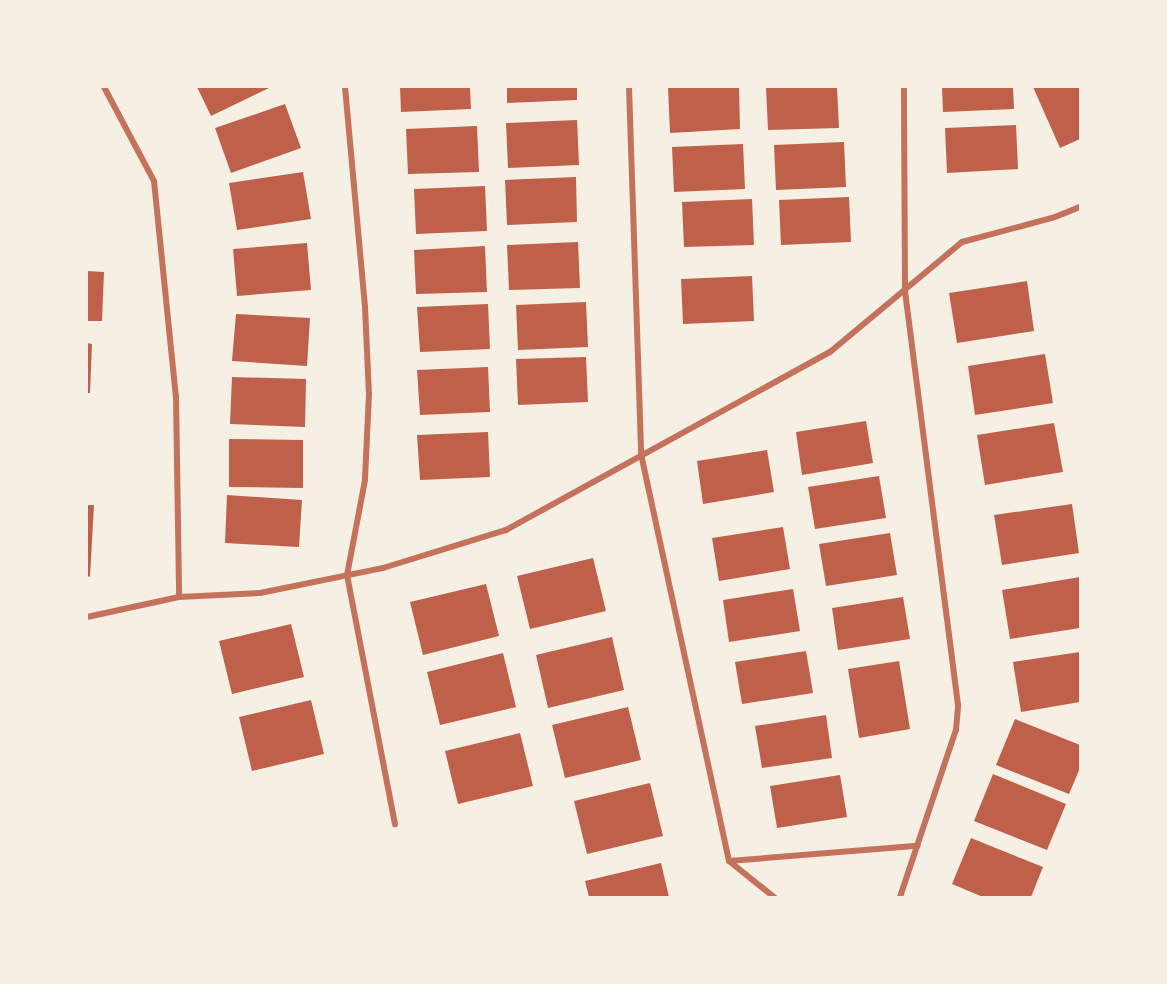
<!DOCTYPE html>
<style>
body{margin:0}
#map{position:relative;width:1167px;height:984px;overflow:hidden;background:#f6efe4;font-family:"Golos Text",sans-serif}
div>[style]{position:absolute}
[style*='--x']{left:calc(var(--x)*1px);top:calc(var(--y)*1px);width:calc(var(--w)*1px);rotate:calc(var(--a)*1deg)}
.building>*{inset:0;background:#bf614a}
.minor>*{height:6px;margin:-3px;padding:0 3px;transform-origin:3px;border-radius:3px;background:#c5725c}
span{translate:-50% -50%;white-space:nowrap;text-align:center;line-height:1.15;-webkit-text-stroke:4.5px #f6efe4;paint-order:stroke}
.frame{position:absolute;inset:0;border:88px solid #f6efe4;pointer-events:none}
</style>
<div id="map">
<div class="building">
<div style="clip-path:polygon(197px 87px,271px 87px,211px 116px)"></div>
<div style="clip-path:polygon(400px 87px,470px 87px,471px 109px,401px 112px)"></div>
<div style="clip-path:polygon(507px 87px,577px 87px,577px 100px,507px 103px)"></div>
<div style="clip-path:polygon(668px 87px,739px 87px,740px 129px,670px 133px)"></div>
<div style="clip-path:polygon(766px 87px,837px 87px,839px 128px,768px 130px)"></div>
<div style="clip-path:polygon(942px 87px,1013px 87px,1014px 109px,943px 112px)"></div>
<div style="clip-path:polygon(1033px 87px,1079px 87px,1080px 139px,1060px 148px)"></div>
<div style="clip-path:polygon(285px 104px,301px 148px,231px 173px,215px 128px)"></div>
<div style="clip-path:polygon(577px 120px,579px 165px,508px 168px,506px 123px)"></div>
<div style="clip-path:polygon(1016px 125px,1018px 169px,947px 173px,945px 128px)"></div>
<div style="clip-path:polygon(477px 126px,479px 172px,408px 174px,406px 129px)"></div>
<div style="clip-path:polygon(844px 142px,846px 187px,776px 190px,774px 145px)"></div>
<div style="clip-path:polygon(743px 144px,745px 189px,674px 192px,672px 147px)"></div>
<div style="clip-path:polygon(303px 172px,311px 219px,237px 230px,229px 183px)"></div>
<div style="clip-path:polygon(576px 177px,577px 222px,507px 225px,505px 180px)"></div>
<div style="clip-path:polygon(485px 186px,487px 231px,416px 234px,414px 189px)"></div>
<div style="clip-path:polygon(849px 197px,851px 242px,781px 245px,779px 200px)"></div>
<div style="clip-path:polygon(752px 199px,754px 245px,684px 247px,682px 202px)"></div>
<div style="clip-path:polygon(578px 242px,580px 288px,509px 290px,507px 245px)"></div>
<div style="clip-path:polygon(307px 243px,311px 290px,237px 296px,233px 249px)"></div>
<div style="clip-path:polygon(485px 246px,487px 292px,416px 294px,414px 250px)"></div>
<div style="clip-path:polygon(87px 271px,104px 272px,102px 321px,87px 321px)"></div>
<div style="clip-path:polygon(752px 276px,754px 321px,683px 324px,681px 279px)"></div>
<div style="clip-path:polygon(1027px 281px,1034px 331px,957px 343px,949px 293px)"></div>
<div style="clip-path:polygon(586px 302px,588px 347px,518px 350px,516px 305px)"></div>
<div style="clip-path:polygon(488px 304px,490px 349px,420px 352px,417px 307px)"></div>
<div style="clip-path:polygon(236px 314px,310px 318px,307px 366px,232px 361px)"></div>
<div style="clip-path:polygon(87px 343px,92px 344px,90px 393px,87px 393px)"></div>
<div style="clip-path:polygon(1045px 354px,1053px 403px,975px 415px,968px 366px)"></div>
<div style="clip-path:polygon(586px 357px,588px 402px,518px 405px,516px 359px)"></div>
<div style="clip-path:polygon(488px 367px,490px 412px,420px 415px,417px 370px)"></div>
<div style="clip-path:polygon(232px 377px,306px 379px,305px 427px,230px 424px)"></div>
<div style="clip-path:polygon(866px 421px,873px 463px,802px 475px,796px 432px)"></div>
<div style="clip-path:polygon(1054px 423px,1063px 472px,985px 485px,977px 435px)"></div>
<div style="clip-path:polygon(488px 432px,490px 477px,420px 480px,417px 435px)"></div>
<div style="clip-path:polygon(229px 439px,303px 440px,303px 488px,229px 487px)"></div>
<div style="clip-path:polygon(767px 450px,774px 492px,703px 504px,697px 461px)"></div>
<div style="clip-path:polygon(879px 476px,886px 518px,815px 529px,808px 487px)"></div>
<div style="clip-path:polygon(227px 495px,302px 500px,299px 547px,225px 543px)"></div>
<div style="clip-path:polygon(1072px 504px,1079px 553px,1002px 565px,994px 515px)"></div>
<div style="clip-path:polygon(87px 505px,94px 505px,90px 577px,87px 576px)"></div>
<div style="clip-path:polygon(783px 527px,790px 569px,719px 581px,712px 538px)"></div>
<div style="clip-path:polygon(890px 533px,897px 575px,826px 586px,819px 544px)"></div>
<div style="clip-path:polygon(593px 558px,606px 611px,530px 629px,517px 576px)"></div>
<div style="clip-path:polygon(1080px 577px,1080px 628px,1010px 639px,1002px 590px)"></div>
<div style="clip-path:polygon(486px 584px,499px 636px,423px 655px,410px 602px)"></div>
<div style="clip-path:polygon(793px 589px,800px 631px,729px 642px,723px 600px)"></div>
<div style="clip-path:polygon(903px 597px,910px 639px,838px 650px,832px 608px)"></div>
<div style="clip-path:polygon(291px 624px,304px 677px,232px 694px,219px 641px)"></div>
<div style="clip-path:polygon(612px 637px,624px 690px,548px 708px,536px 655px)"></div>
<div style="clip-path:polygon(806px 651px,813px 693px,742px 704px,735px 662px)"></div>
<div style="clip-path:polygon(1080px 652px,1080px 702px,1021px 712px,1013px 662px)"></div>
<div style="clip-path:polygon(503px 653px,516px 707px,440px 725px,427px 672px)"></div>
<div style="clip-path:polygon(899px 661px,910px 729px,859px 738px,848px 669px)"></div>
<div style="clip-path:polygon(311px 700px,324px 754px,252px 771px,239px 717px)"></div>
<div style="clip-path:polygon(628px 707px,641px 760px,565px 778px,552px 725px)"></div>
<div style="clip-path:polygon(826px 715px,832px 758px,762px 768px,755px 726px)"></div>
<div style="clip-path:polygon(1015px 719px,1080px 745px,1080px 768px,1069px 794px,996px 765px)"></div>
<div style="clip-path:polygon(520px 733px,533px 786px,458px 804px,445px 751px)"></div>
<div style="clip-path:polygon(993px 774px,1066px 804px,1047px 850px,974px 821px)"></div>
<div style="clip-path:polygon(840px 775px,847px 817px,777px 828px,770px 786px)"></div>
<div style="clip-path:polygon(650px 783px,663px 836px,587px 854px,574px 801px)"></div>
<div style="clip-path:polygon(971px 838px,1043px 867px,1031px 897px,983px 897px,952px 884px)"></div>
<div style="clip-path:polygon(661px 863px,669px 897px,589px 897px,585px 881px)"></div>
</div>
<div class="minor">
<div style="--x:104;--y:87;--w:106;--a:62"></div>
<div style="--x:154;--y:181;--w:217;--a:84.2"></div>
<div style="--x:176;--y:397;--w:200;--a:89.1"></div>
<div style="--x:345;--y:87;--w:221;--a:84.8"></div>
<div style="--x:365;--y:307;--w:87;--a:87.4"></div>
<div style="--x:369;--y:394;--w:86;--a:92.7"></div>
<div style="--x:365;--y:480;--w:97;--a:100.7"></div>
<div style="--x:347;--y:575;--w:254;--a:79.1"></div>
<div style="--x:629;--y:87;--w:367;--a:88.1"></div>
<div style="--x:641;--y:454;--w:416;--a:77.8"></div>
<div style="--x:729;--y:861;--w:58;--a:38.7"></div>
<div style="--x:87;--y:617;--w:94;--a:-12.3"></div>
<div style="--x:179;--y:597;--w:81;--a:-2.8"></div>
<div style="--x:260;--y:593;--w:126;--a:-11.5"></div>
<div style="--x:383;--y:568;--w:129;--a:-17.2"></div>
<div style="--x:506;--y:530;--w:370;--a:-28.8"></div>
<div style="--x:830;--y:352;--w:172;--a:-39.8"></div>
<div style="--x:962;--y:242;--w:96;--a:-15"></div>
<div style="--x:1055;--y:217;--w:27;--a:-22"></div>
<div style="--x:729;--y:861;--w:189;--a:-4.6"></div>
<div style="--x:900;--y:897;--w:176;--a:-71.5"></div>
<div style="--x:956;--y:730;--w:25;--a:-85"></div>
<div style="--x:958;--y:705;--w:419;--a:-97.3"></div>
<div style="--x:905;--y:289;--w:202;--a:-90.3"></div>
</div>
<div class="frame"></div>
</div>
